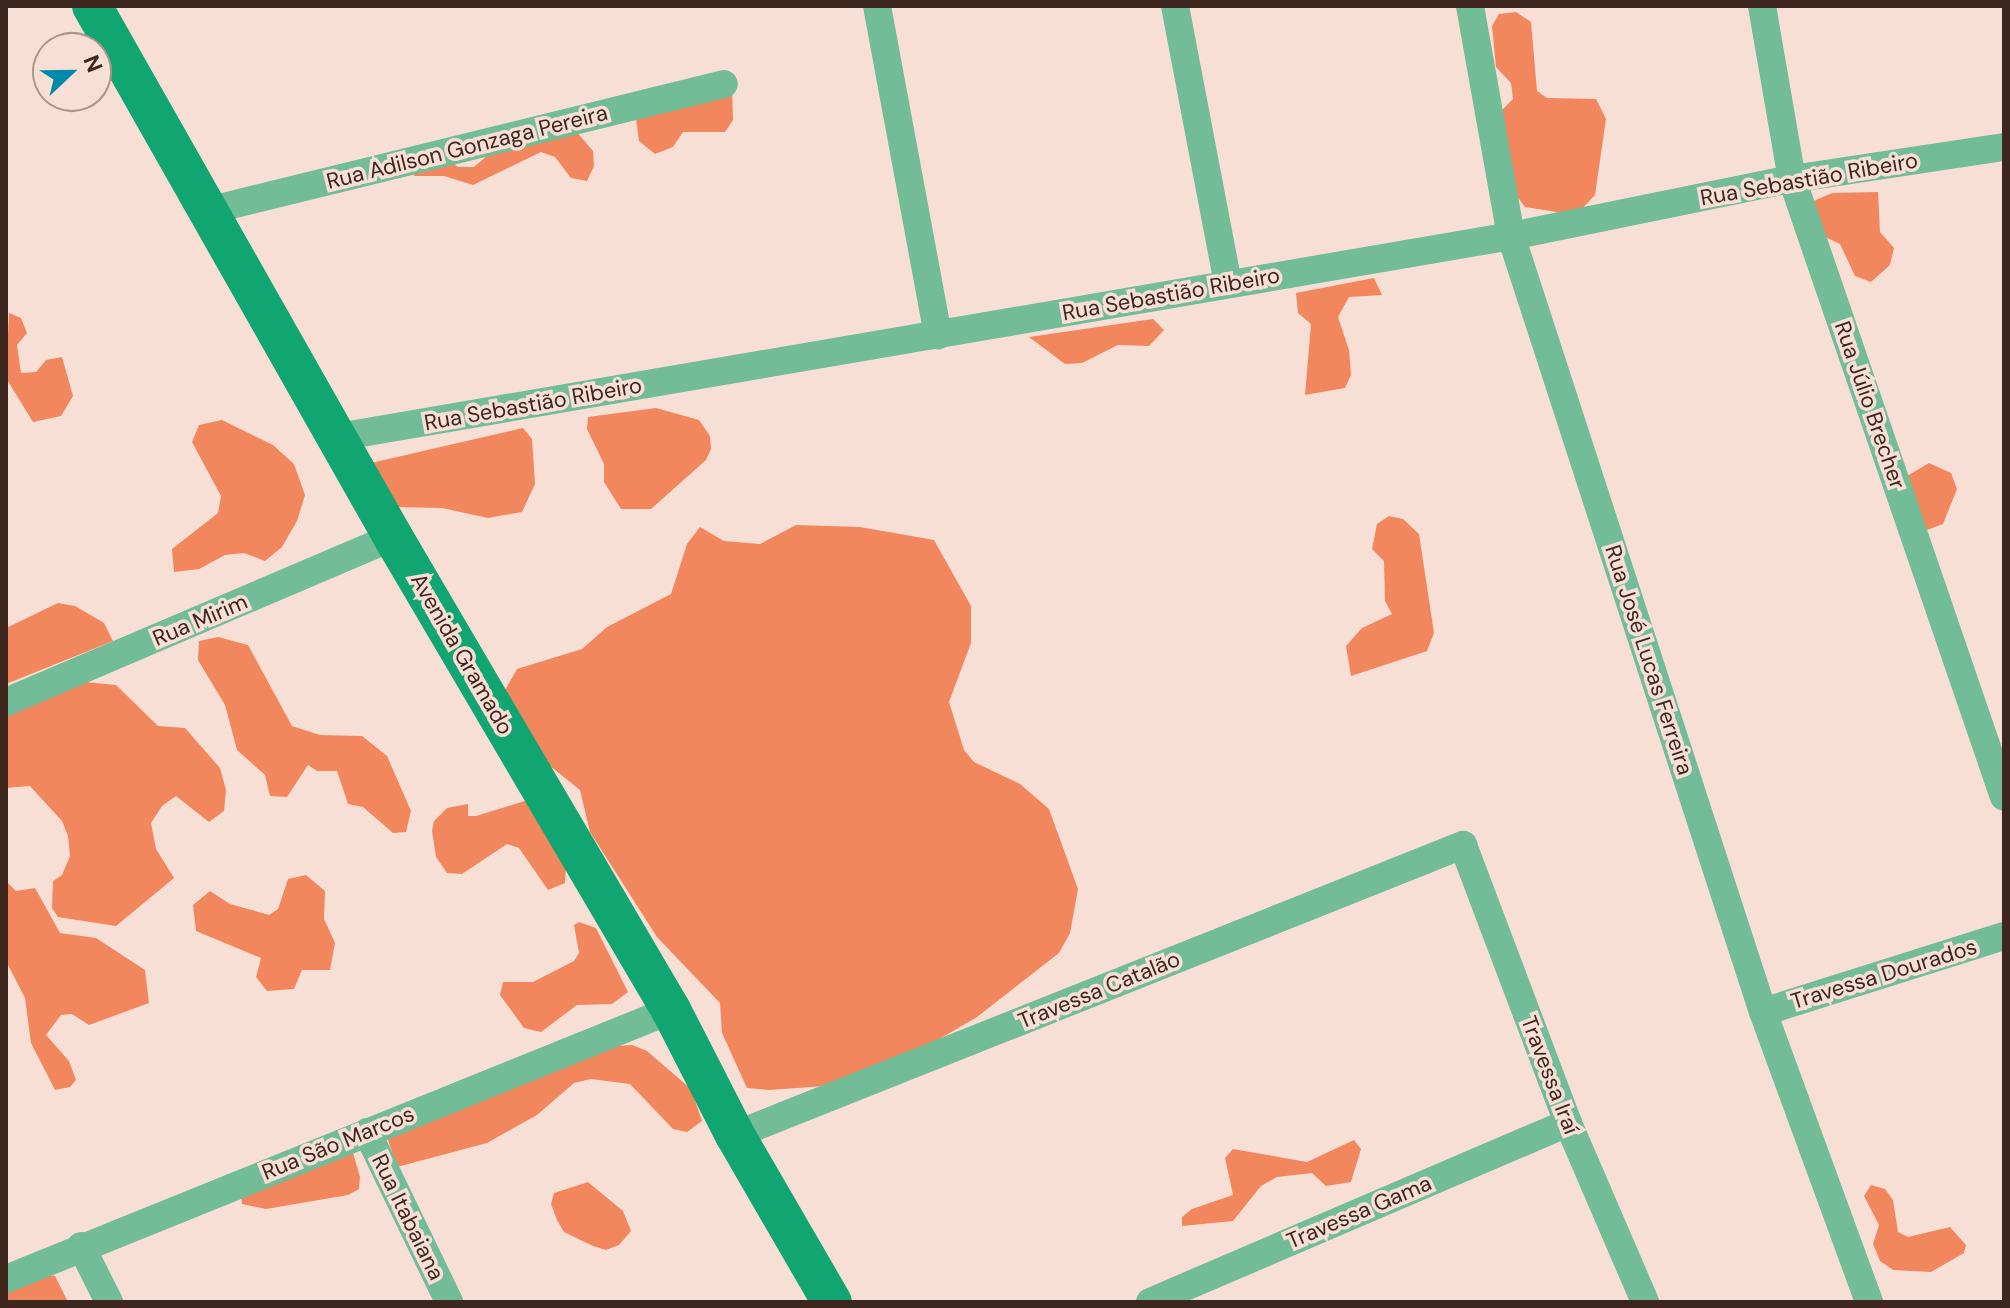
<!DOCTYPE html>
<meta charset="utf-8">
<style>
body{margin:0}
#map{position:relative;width:2010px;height:1308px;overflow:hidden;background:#f8dfd6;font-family:"DM Sans",sans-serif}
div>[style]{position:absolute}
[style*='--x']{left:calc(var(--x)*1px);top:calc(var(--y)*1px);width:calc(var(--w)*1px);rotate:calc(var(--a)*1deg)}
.forest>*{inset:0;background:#f2865c}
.street>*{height:28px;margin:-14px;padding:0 14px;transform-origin:14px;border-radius:14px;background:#72bc97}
.secondary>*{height:40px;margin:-20px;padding:0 20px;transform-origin:20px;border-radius:20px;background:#11a571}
span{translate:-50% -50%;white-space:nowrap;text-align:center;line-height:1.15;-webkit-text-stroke:7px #f8dfd6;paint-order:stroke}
.street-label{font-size:22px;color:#3d261e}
.frame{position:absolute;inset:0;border:8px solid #3d261e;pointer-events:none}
.north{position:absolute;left:32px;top:32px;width:80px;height:80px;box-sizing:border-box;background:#f8dfd6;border:2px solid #ad958c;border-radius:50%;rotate:68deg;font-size:22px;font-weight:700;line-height:32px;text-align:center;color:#3d261e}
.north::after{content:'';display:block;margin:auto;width:28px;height:36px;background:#008aa9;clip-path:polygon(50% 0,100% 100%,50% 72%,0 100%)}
</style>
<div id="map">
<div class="forest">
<div style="clip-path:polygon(1516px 12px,1531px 22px,1537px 91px,1547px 98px,1596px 99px,1606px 119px,1595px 195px,1576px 215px,1525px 207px,1504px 179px,1496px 116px,1513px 99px,1511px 83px,1496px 67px,1492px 26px,1499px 14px)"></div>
<div style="clip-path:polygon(732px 88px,733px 120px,725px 132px,683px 132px,673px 147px,655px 154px,639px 141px,636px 119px)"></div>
<div style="clip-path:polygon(569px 123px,593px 151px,594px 166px,587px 181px,571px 178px,555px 157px,541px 152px,473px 185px,444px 176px,414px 176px,416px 164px,445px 157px,458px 167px,474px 167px,488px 155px)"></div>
<div style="clip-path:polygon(1878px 192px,1880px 232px,1894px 248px,1890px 265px,1871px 282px,1855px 276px,1840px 244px,1823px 236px,1809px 203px,1832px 193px)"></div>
<div style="clip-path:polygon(1374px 278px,1382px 295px,1349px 297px,1338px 317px,1349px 350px,1351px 375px,1345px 388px,1305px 395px,1311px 324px,1298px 313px,1296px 293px)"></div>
<div style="clip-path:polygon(9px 313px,21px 318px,27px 333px,17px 345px,21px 373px,36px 372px,46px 360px,62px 357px,73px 396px,61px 416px,33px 422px,6px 378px)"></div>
<div style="clip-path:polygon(1153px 319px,1164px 330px,1149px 346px,1118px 345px,1082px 363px,1065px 364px,1029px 337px)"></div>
<div style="clip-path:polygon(656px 408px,699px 420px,710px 436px,711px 449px,706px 460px,651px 509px,621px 509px,604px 482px,604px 464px,587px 429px,588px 417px)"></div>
<div style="clip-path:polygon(222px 420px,273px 445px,294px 464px,305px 495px,297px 521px,282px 547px,265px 561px,244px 553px,225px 555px,199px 569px,174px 572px,172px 549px,218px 513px,221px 496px,192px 442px,199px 425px)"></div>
<div style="clip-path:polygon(523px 428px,532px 439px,535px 484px,522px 512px,488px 518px,442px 508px,394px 507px,371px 463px)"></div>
<div style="clip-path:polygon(1929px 463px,1951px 473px,1957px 489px,1943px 524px,1927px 530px,1902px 479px)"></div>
<div style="clip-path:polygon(1389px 516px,1403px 519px,1419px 534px,1434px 633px,1427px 651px,1351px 676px,1346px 646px,1362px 628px,1392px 614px,1385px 601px,1384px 561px,1372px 549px,1377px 524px)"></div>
<div style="clip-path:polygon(796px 525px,860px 527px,934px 540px,971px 606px,971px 643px,949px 702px,964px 750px,974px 762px,1020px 784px,1049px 809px,1078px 889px,1070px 933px,1059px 953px,977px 1017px,900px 1062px,839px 1085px,769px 1090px,747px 1088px,722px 1033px,720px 1003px,657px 937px,590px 832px,580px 790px,544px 761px,497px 704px,517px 669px,582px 649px,607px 627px,671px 594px,687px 544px,700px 527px,724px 541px,760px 544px)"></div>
<div style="clip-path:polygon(58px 603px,75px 606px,104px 623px,113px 641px,6px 684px,6px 628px)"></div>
<div style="clip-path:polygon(218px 637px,248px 645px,292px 726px,320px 735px,362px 736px,387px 756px,411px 811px,406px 832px,393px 833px,363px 807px,348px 804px,337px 771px,317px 771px,308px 765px,287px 797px,270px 796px,265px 775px,237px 750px,225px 705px,198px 660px,199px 641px)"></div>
<div style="clip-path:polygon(85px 682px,116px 685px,158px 726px,185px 728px,220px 768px,226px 790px,224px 811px,209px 822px,176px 796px,162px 806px,151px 823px,156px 849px,174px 878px,116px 926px,58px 917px,52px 908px,53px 881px,62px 875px,70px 856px,68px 836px,62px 821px,30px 786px,6px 788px,6px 706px)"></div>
<div style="clip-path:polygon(528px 800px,566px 864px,565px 883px,548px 890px,519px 848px,507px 844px,462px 874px,447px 873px,436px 857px,432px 831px,434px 821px,447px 808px,468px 804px,468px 816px,476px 816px)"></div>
<div style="clip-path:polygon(306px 875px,325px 891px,324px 919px,335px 943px,330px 970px,302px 970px,294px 989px,267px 991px,256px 977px,261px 958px,196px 931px,193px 905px,210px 891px,230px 904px,269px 915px,278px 909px,288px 879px)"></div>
<div style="clip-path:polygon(6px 881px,16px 891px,35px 888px,60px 933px,96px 938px,145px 970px,149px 1003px,89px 1025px,72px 1014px,61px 1015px,46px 1035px,69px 1061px,76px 1080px,70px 1087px,55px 1090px,31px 1043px,25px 998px,6px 961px)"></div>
<div style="clip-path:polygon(579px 922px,596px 928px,628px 992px,612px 1004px,577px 1005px,541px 1032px,524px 1028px,500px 995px,503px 982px,533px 982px,574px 961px,579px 953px,574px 925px)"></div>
<div style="clip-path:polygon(632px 1045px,647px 1051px,691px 1089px,702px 1121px,687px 1132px,673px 1129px,630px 1084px,591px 1079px,574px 1083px,537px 1115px,487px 1143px,397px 1167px,387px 1137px,617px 1046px)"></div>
<div style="clip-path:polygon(1354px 1140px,1361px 1149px,1351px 1182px,1326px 1186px,1312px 1173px,1277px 1177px,1261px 1186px,1233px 1221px,1182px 1226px,1182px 1217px,1192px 1209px,1233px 1195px,1225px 1158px,1233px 1149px,1307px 1162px)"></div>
<div style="clip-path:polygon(353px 1153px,360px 1177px,359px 1189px,348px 1195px,266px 1209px,242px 1204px,241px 1195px)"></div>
<div style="clip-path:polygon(588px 1182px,623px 1211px,631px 1231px,619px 1245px,606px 1250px,593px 1246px,564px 1232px,557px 1220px,551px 1204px,554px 1193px)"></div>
<div style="clip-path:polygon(1871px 1185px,1885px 1189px,1893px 1200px,1898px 1232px,1908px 1237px,1950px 1227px,1966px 1245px,1964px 1253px,1931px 1272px,1893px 1270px,1880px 1261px,1873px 1244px,1879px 1225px,1864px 1196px)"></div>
<div style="clip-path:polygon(40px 1275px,55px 1276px,68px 1302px,6px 1302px,6px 1288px)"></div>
</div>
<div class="street">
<div style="--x:877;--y:6;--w:335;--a:79.5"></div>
<div style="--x:1175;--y:6;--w:283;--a:79.2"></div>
<div style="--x:1470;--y:6;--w:234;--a:79.9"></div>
<div style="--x:1511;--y:236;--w:816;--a:72.01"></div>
<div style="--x:1763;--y:1012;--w:309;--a:69.9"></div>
<div style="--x:1762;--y:6;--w:176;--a:80.2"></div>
<div style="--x:1792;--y:179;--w:653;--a:71.07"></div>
<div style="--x:211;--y:210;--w:528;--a:-13.8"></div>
<div style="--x:338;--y:437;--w:1190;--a:-9.72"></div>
<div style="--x:1511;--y:236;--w:287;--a:-11.5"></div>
<div style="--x:1792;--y:179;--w:214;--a:-8.6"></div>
<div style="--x:6;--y:702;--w:421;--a:-23.1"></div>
<div style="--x:1763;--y:1012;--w:253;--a:-17.5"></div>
<div style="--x:367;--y:1132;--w:189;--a:64.2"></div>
<div style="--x:735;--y:1135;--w:784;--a:-21.72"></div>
<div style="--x:1463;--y:845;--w:297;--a:69.3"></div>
<div style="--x:1568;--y:1123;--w:195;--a:66.7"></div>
<div style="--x:81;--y:1246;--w:63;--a:63.4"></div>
<div style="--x:6;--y:1279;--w:717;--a:-22.02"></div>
<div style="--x:1150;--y:1302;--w:455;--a:-23.2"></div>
</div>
<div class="secondary">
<div style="--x:92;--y:6;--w:610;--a:60.45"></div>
<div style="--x:393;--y:537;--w:549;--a:59.56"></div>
<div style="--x:671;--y:1010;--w:140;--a:62.9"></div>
<div style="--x:735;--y:1135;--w:193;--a:59.9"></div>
</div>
<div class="street-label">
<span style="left:467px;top:147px;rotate:-14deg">Rua Adilson Gonzaga Pereira</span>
<span style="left:1809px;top:179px;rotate:-10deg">Rua Sebastião Ribeiro</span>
<span style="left:1171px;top:294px;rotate:-10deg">Rua Sebastião Ribeiro</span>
<span style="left:533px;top:404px;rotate:-10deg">Rua Sebastião Ribeiro</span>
<span style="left:1870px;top:405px;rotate:71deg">Rua Júlio Brecher</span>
<span style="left:200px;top:620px;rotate:-23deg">Rua Mirim</span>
<span style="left:462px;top:654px;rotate:60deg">Avenida Gramado</span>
<span style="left:1649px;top:660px;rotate:72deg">Rua José Lucas Ferreira</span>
<span style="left:1884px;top:974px;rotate:-17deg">Travessa Dourados</span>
<span style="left:1099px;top:990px;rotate:-22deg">Travessa Catalão</span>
<span style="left:1550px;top:1075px;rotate:69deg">Travessa Iraí</span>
<span style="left:338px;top:1143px;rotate:-22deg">Rua São Marcos</span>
<span style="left:1359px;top:1212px;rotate:-23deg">Travessa Gama</span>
<span style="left:408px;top:1217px;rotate:64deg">Rua Itabaiana</span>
</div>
<div class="frame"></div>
<div class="north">N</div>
</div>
